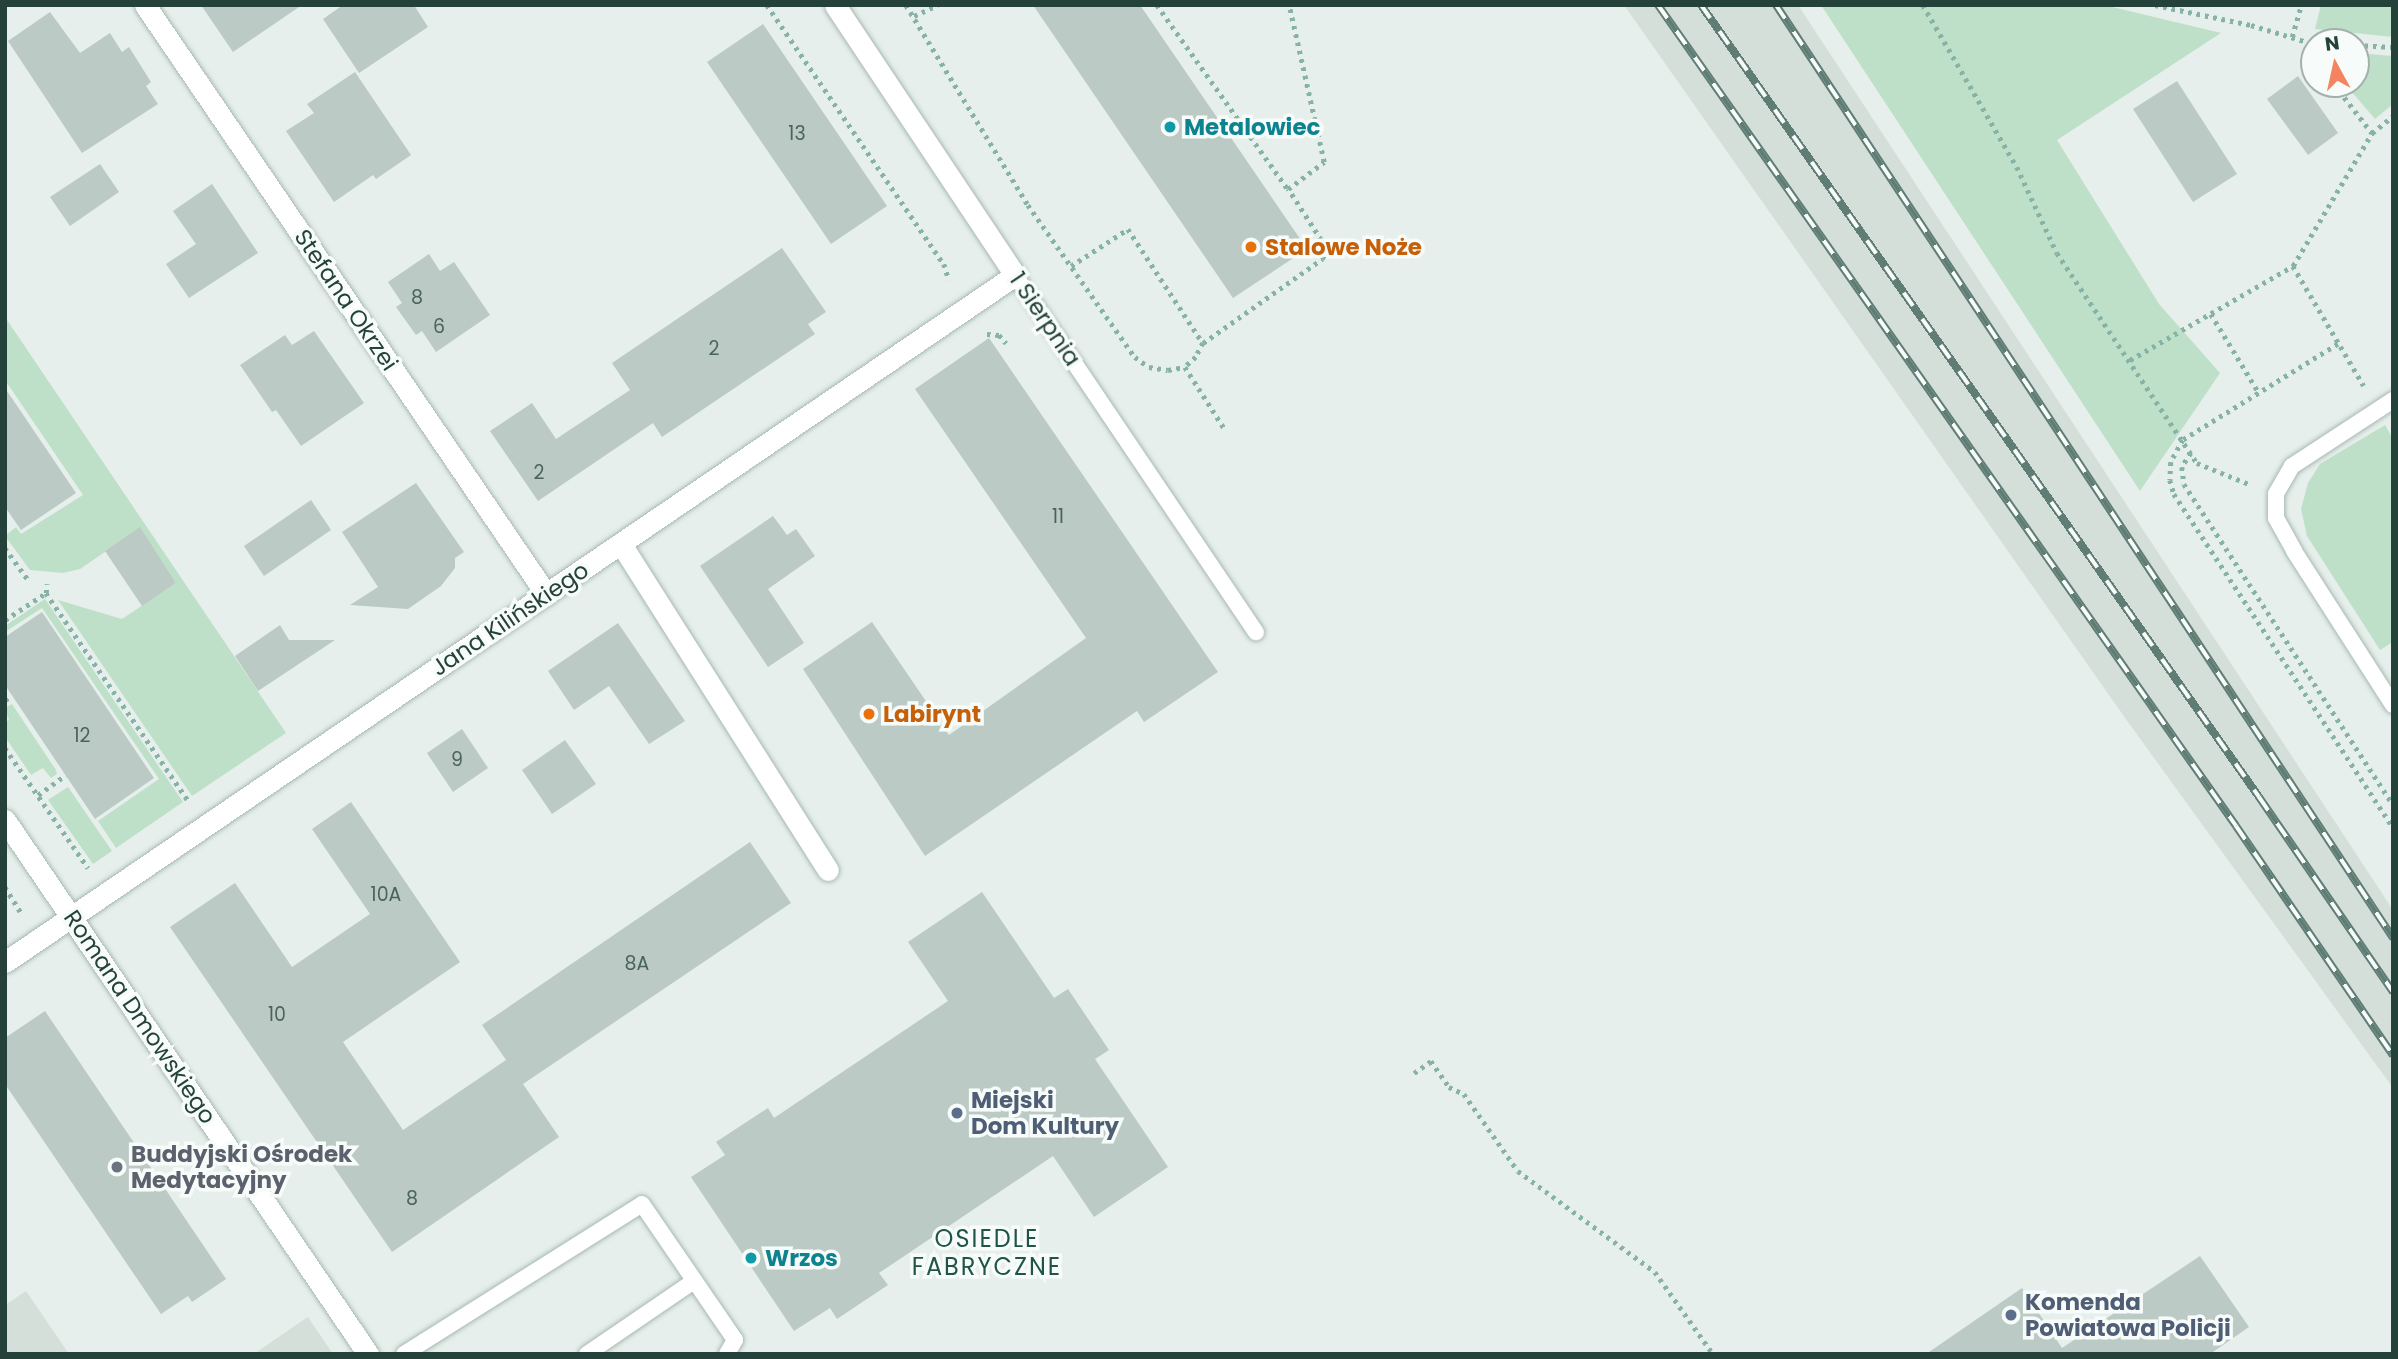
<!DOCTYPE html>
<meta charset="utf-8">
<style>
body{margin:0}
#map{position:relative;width:2398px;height:1359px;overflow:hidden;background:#e6efeb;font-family:Poppins,sans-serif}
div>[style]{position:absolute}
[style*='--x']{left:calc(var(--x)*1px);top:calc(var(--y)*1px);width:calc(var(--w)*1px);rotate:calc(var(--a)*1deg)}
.built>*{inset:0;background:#d4dfda}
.green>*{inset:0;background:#bfe0c8}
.building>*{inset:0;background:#bbcac4}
.path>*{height:4.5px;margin-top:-2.25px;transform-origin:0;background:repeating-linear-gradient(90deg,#86b3a5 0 3.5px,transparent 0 8.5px)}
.roads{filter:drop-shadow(0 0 2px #a8b8b2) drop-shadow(0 0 2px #a8b8b2)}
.lane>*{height:16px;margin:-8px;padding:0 8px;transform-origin:8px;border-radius:8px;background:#fff}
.street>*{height:21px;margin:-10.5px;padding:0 10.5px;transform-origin:10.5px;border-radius:10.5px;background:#fff}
.rail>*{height:8px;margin-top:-4px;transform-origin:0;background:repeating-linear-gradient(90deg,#f7fbf9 0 16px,#5f7d75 0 32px);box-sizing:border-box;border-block:2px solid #5f7d75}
.dots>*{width:19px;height:19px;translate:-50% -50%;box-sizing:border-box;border:4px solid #f7fbf9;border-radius:50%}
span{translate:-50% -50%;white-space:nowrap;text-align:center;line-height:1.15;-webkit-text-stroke:7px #f7fbf9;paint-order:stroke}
.number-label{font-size:19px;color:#4a645c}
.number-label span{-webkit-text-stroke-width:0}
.culture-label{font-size:23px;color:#0d838f;font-weight:700}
.left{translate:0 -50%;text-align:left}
.food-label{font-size:23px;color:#c56008;font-weight:700}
.street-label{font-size:23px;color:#24423a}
.service-label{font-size:23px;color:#4e5e75;font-weight:700}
.worship-label{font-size:23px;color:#5b616d;font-weight:700}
.neighbourhood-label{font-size:24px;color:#1f5548;letter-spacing:2px}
.frame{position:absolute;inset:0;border:7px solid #24423a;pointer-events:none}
.north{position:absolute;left:2300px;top:28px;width:70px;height:70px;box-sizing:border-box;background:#f7fbf9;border:2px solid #a3b1ad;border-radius:50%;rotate:352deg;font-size:19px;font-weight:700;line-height:28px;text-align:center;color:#24423a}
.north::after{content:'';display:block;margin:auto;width:24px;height:32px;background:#f4845f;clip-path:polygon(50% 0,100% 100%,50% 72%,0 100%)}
</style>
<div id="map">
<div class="built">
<div style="clip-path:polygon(1624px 5px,1798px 5px,2393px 910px,2393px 1088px,2128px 722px)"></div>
<div style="clip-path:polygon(26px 1291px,69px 1354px,5px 1354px,5px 1305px)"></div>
<div style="clip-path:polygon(308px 1317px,333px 1354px,254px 1354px,296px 1325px)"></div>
</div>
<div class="green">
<div style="clip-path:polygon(1821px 5px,2104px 5px,2221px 33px,2057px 140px,2159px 304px,2220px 373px,2140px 491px)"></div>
<div style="clip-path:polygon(2321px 5px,2393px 5px,2393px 37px,2315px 29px)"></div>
<div style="clip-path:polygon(2356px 53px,2393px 56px,2393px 104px,2375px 119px,2345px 84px,2356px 84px)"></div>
<div style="clip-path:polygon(5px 317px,286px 733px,192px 796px,58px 600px,122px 619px,176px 583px,140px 528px,80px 569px,63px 573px,30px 570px,5px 536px,16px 527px,21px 534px,83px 495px,5px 380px)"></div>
<div style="clip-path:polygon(2385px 425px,2393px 439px,2393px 642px,2380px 650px,2307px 536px,2301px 509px,2308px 483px,2320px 464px)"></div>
<div style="clip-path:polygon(45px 599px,183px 802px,116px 848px,98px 821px,159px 779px,42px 608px,5px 632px,5px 626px)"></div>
<div style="clip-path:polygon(12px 704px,56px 770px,57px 774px,51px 778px,43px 768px,31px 775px,5px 737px,5px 722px,9px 720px,5px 708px)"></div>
<div style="clip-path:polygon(68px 787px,112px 851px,93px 864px,48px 800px)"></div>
</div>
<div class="building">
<div style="clip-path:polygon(201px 5px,302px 5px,233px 52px)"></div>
<div style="clip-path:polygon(343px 5px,414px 5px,428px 27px,359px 73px,323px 19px)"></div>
<div style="clip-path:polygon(1033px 5px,1140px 5px,1307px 249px,1233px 298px)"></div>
<div style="clip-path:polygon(50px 12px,80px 53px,110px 33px,122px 52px,129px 47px,151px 82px,146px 86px,158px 104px,82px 153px,8px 41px)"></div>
<div style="clip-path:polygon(763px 24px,887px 206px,831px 244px,707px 62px)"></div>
<div style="clip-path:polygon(355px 72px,411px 155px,376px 179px,373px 175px,334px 202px,286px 131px,314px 113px,307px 104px)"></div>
<div style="clip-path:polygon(2298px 76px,2338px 133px,2308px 155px,2267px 99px)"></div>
<div style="clip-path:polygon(2177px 81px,2237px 174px,2193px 202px,2133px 109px)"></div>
<div style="clip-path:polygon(100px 164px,119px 192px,70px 226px,50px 197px)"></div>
<div style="clip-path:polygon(212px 184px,258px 253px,189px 298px,166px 264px,196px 244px,173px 211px)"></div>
<div style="clip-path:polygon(782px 248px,826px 312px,808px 324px,815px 334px,662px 437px,653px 423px,538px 501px,490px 431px,532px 403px,556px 439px,630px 390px,612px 363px)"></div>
<div style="clip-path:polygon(429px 254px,440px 271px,454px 262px,490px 315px,436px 352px,422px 331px,416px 335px,396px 307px,402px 303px,388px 282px)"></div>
<div style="clip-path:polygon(314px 331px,364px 403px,301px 446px,276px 410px,272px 412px,240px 365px,285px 335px,292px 345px)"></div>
<div style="clip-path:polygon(989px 338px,1218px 672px,1144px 722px,1137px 711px,925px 856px,803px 669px,872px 622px,949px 735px,1086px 638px,915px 389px)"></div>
<div style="clip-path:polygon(5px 388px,76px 493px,21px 530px,5px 507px)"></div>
<div style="clip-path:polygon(416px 483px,464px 552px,455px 558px,455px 568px,441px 586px,408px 609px,350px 605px,378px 587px,342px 532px)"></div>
<div style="clip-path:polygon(311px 500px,331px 530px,264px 576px,244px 546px)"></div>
<div style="clip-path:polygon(773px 516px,787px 535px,796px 529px,815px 556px,768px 589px,804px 643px,768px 667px,700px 566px)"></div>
<div style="clip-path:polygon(140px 527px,176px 583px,142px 606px,105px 551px)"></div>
<div style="clip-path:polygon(42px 612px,154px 778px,95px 819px,5px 685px,5px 637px)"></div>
<div style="clip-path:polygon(618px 623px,685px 721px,649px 744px,609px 686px,574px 710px,548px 671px)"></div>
<div style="clip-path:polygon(280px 625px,289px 640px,335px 640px,258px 691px,235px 656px)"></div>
<div style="clip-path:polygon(462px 729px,488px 768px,453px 792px,427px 753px)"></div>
<div style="clip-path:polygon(565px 740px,596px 784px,552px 814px,522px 770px)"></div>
<div style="clip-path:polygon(351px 802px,460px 962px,343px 1042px,403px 1130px,506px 1060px,482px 1025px,750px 842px,791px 903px,523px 1084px,559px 1137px,392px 1252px,170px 927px,235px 883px,292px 967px,370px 914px,312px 829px)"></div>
<div style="clip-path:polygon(982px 892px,1054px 998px,1068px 989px,1109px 1050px,1095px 1059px,1168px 1167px,1094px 1217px,1053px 1156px,879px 1273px,888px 1285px,837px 1319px,830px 1308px,794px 1331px,691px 1177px,725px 1155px,716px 1142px,768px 1108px,774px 1118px,948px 1001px,908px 942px)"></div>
<div style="clip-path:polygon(45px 1011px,226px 1279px,192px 1302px,188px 1296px,161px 1314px,5px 1084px,5px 1038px)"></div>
<div style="clip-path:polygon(2200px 1256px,2249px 1327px,2210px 1354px,1926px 1354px,2022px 1288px,2062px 1348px)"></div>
</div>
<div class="path">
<div style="--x:767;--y:5;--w:314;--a:55.7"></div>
<div style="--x:944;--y:264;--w:17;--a:73"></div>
<div style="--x:906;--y:5;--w:234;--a:58.6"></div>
<div style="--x:1028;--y:205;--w:186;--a:54.9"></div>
<div style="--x:1135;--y:357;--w:17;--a:36"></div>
<div style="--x:1149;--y:367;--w:19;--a:9"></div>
<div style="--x:1168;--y:370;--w:17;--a:-10"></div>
<div style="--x:1185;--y:367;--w:76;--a:57.4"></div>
<div style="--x:1157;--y:5;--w:226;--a:54.6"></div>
<div style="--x:1288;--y:189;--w:45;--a:-36.9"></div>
<div style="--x:1324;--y:162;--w:161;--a:-102.6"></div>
<div style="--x:1923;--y:5;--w:187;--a:59.9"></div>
<div style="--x:2017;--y:167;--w:95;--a:65.1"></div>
<div style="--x:2057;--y:253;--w:252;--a:56.3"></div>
<div style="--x:2197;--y:463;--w:56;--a:22"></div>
<div style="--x:2155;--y:5;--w:98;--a:11.8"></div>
<div style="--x:2251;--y:25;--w:66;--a:16.8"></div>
<div style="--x:914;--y:16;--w:26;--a:-25"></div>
<div style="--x:2292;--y:37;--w:33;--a:-74"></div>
<div style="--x:2356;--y:45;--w:37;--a:3"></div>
<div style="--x:2334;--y:84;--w:62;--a:52.2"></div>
<div style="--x:1071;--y:266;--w:68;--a:-33"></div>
<div style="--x:1128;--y:229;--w:136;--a:56.7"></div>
<div style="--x:1203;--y:343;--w:16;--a:117"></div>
<div style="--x:1196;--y:357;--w:15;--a:138"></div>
<div style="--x:2293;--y:266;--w:139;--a:59.4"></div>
<div style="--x:2211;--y:314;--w:92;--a:58.7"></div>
<div style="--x:987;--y:334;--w:12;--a:5"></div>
<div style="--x:999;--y:335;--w:11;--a:49"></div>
<div style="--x:1203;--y:343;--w:146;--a:-35.2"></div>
<div style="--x:1322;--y:259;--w:9;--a:-63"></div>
<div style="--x:1326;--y:251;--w:12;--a:-114"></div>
<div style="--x:1321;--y:240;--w:61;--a:-122.9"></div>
<div style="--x:2338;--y:344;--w:182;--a:148.2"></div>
<div style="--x:2183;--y:440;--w:25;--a:119"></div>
<div style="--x:2171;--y:462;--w:18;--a:93"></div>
<div style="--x:2170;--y:480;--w:15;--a:74"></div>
<div style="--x:2174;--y:494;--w:399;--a:56.7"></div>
<div style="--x:2130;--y:360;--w:188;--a:-30"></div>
<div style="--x:2293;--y:266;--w:155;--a:-59.3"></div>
<div style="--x:2372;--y:133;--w:27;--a:-39"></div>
<div style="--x:2191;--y:453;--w:17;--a:123"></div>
<div style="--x:2182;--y:467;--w:17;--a:83"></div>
<div style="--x:2184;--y:484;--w:382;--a:56.9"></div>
<div style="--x:5;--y:548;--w:41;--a:54"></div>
<div style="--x:46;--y:593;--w:9;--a:-84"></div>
<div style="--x:5;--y:620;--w:49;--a:-33.4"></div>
<div style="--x:46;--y:593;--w:251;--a:55.6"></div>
<div style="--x:5;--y:700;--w:8;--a:-30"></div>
<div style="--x:5;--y:748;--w:146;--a:55.3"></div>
<div style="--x:38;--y:795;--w:34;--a:-36"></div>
<div style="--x:5;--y:887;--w:31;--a:58"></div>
<div style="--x:1414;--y:1073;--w:21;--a:-35"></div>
<div style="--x:1431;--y:1061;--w:32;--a:55"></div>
<div style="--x:1449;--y:1087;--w:17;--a:25"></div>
<div style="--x:1464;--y:1094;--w:94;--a:55"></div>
<div style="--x:1518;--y:1171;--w:170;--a:36.4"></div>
<div style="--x:1655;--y:1272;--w:100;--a:54.7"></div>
</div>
<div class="roads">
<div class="lane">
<div style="--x:1015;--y:275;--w:431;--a:56"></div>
<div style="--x:2393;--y:400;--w:121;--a:146.8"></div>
<div style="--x:2292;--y:466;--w:32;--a:120"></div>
<div style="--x:2276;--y:494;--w:24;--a:90"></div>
<div style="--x:2276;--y:518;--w:38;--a:61"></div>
<div style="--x:2294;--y:551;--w:183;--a:57.3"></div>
<div style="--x:404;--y:1354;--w:281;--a:-32.2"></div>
<div style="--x:642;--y:1204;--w:165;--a:55.6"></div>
<div style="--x:735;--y:1340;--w:16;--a:120"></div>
<div style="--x:587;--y:1354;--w:130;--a:-34.3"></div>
</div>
<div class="street">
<div style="--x:145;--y:5;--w:713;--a:55.75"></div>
<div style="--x:621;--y:544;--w:386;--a:57.6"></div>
<div style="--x:5;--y:820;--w:646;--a:55.79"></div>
<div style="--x:5;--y:962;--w:1222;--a:-34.22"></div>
<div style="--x:1015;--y:275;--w:324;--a:-123.7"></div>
</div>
</div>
<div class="rail">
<div style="--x:1658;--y:5;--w:1004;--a:54.85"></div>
<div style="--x:2236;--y:826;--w:278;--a:55.6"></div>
<div style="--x:1701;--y:5;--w:969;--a:54.83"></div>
<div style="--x:2259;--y:797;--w:237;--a:55.5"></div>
<div style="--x:1776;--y:5;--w:1119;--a:56.52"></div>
</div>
<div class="dots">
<div style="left:1170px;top:127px;background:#0f9aa8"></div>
<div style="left:1251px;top:247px;background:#e8710a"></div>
<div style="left:869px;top:714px;background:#e8710a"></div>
<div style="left:957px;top:1113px;background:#5c6f8a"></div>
<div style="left:117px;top:1167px;background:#6b7280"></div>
<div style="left:751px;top:1258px;background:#0f9aa8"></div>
<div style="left:2011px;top:1315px;background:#5c6f8a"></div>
</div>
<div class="number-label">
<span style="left:797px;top:134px">13</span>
<span style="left:417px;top:298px">8</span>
<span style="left:439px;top:327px">6</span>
<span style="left:714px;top:349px">2</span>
<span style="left:539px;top:473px">2</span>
<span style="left:1058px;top:517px">11</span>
<span style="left:82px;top:736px">12</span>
<span style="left:457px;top:760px">9</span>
<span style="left:386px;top:895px">10A</span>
<span style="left:637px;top:964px">8A</span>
<span style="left:277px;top:1015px">10</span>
<span style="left:412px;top:1199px">8</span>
</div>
<div class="culture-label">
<span class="left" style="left:1184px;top:127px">Metalowiec</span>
<span class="left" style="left:765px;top:1258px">Wrzos</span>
</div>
<div class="food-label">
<span class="left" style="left:1265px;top:247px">Stalowe Noże</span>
<span class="left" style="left:883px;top:714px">Labirynt</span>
</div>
<div class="street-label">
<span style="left:346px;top:300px;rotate:56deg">Stefana Okrzei</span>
<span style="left:1045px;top:319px;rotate:56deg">1 Sierpnia</span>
<span style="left:510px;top:619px;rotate:-34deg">Jana Kilińskiego</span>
<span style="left:140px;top:1017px;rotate:56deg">Romana Dmowskiego</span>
</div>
<div class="service-label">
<span class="left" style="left:971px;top:1113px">Miejski<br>Dom Kultury</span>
<span class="left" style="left:2025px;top:1315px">Komenda<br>Powiatowa Policji</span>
</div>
<div class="worship-label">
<span class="left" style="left:131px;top:1167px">Buddyjski Ośrodek<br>Medytacyjny</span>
</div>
<div class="neighbourhood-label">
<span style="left:987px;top:1253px">OSIEDLE<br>FABRYCZNE</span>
</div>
<div class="frame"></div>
<div class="north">N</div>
</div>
